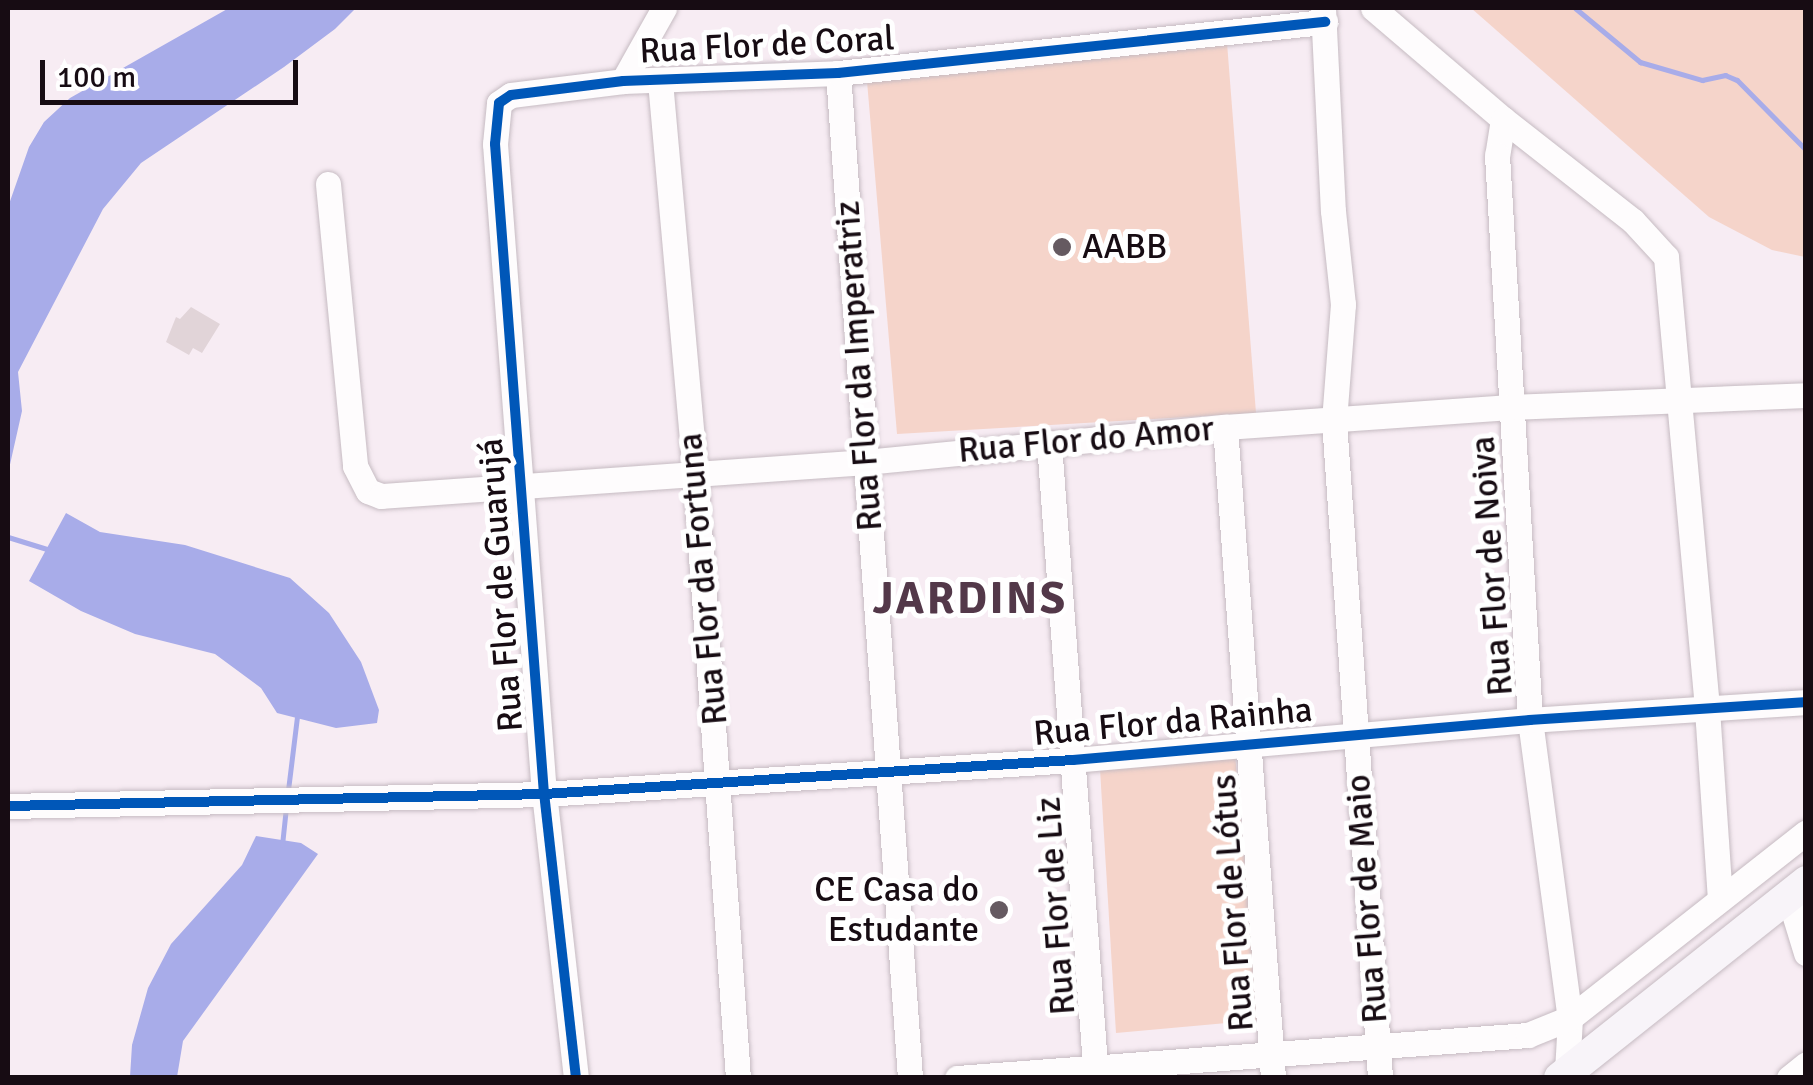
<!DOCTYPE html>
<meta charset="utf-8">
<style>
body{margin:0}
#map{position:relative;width:1813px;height:1085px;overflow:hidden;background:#f7ecf3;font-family:Signika,sans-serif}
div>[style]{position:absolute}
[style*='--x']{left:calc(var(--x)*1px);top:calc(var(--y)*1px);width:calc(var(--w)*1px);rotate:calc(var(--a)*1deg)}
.green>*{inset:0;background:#f5d4ca}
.water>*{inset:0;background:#a8ace9}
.stream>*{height:5px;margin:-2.5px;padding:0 2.5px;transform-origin:2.5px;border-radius:2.5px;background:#a8ace9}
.building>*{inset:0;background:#e1d4d8}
.roads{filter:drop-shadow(0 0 2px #c6bbc2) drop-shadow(0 0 2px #c6bbc2)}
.minor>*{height:25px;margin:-12.5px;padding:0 12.5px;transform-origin:12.5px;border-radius:12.5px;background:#fefcfd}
.major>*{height:32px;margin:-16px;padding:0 16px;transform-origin:16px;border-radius:16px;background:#f8f4f9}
.cycleway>*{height:10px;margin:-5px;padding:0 5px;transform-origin:5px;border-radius:5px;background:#0057b8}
.dots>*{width:28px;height:28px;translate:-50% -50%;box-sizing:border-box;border:5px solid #fff;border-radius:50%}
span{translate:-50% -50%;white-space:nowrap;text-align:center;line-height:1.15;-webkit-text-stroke:10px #fff;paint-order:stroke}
.street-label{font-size:35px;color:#170c13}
.poi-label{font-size:35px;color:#170c13}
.left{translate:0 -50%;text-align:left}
.right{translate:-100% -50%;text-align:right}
.district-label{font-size:45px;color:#533849;font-weight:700;letter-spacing:2.5px}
.frame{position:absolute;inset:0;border:10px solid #170c13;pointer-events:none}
.scale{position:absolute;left:40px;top:60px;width:258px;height:45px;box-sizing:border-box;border:5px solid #170c13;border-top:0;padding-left:12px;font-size:30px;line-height:35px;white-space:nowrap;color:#170c13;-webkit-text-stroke:8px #fff;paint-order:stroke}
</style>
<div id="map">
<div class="green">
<div style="clip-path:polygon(1471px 8px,1805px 8px,1805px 257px,1772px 250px,1709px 217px)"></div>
<div style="clip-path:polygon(1227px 43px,1256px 413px,897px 434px,867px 81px)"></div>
<div style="clip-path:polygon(1235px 755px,1260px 1020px,1116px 1033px,1100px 769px)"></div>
</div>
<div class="water">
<div style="clip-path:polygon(229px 8px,356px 8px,335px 29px,284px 67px,141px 163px,103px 209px,18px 372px,22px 411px,9px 469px,8px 509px,8px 207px,29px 147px,44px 122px,70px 98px)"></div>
<div style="clip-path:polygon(66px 513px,100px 532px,185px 545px,290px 578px,329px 613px,361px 662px,379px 710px,377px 723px,336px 728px,277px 713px,261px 688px,215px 654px,135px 634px,81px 611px,29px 581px)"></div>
<div style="clip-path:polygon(256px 836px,301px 843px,318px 854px,183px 1041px,177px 1077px,130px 1077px,132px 1045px,148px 988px,171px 944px,242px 865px)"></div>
</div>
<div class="stream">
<div style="--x:1575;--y:8;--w:85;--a:39.7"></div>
<div style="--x:1640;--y:62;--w:65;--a:16.2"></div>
<div style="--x:1702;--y:80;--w:24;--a:-12"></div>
<div style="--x:1725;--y:75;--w:13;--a:23"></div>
<div style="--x:1737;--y:80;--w:98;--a:45.4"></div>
<div style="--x:8;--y:537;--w:44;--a:17.2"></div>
<div style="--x:288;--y:790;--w:74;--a:-83"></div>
<div style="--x:282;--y:845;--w:36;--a:-84"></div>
</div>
<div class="building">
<div style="clip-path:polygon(191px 307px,220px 324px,202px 353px,193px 348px,189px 355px,166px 342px,176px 317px,180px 319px)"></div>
</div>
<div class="roads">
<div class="minor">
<div style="--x:1323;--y:8;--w:203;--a:87.2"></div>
<div style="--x:1333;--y:211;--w:94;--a:83.9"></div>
<div style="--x:1343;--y:304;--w:117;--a:94.4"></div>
<div style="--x:1334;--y:421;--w:659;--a:85.99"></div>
<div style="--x:1373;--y:8;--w:171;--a:40.5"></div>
<div style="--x:1503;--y:119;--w:165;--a:38.1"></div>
<div style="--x:1633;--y:221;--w:49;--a:47.5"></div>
<div style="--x:1666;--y:257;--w:454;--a:84.8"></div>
<div style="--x:1707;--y:709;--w:190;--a:86.1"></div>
<div style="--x:838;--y:73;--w:1008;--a:85.9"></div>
<div style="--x:623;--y:81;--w:84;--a:-60.7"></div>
<div style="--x:660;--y:81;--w:392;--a:84.9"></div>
<div style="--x:695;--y:471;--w:609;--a:85.95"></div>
<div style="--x:1503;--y:119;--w:36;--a:99"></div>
<div style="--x:1497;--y:155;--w:566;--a:86.66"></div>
<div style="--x:1530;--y:720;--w:301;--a:82.4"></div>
<div style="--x:1570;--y:1018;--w:54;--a:93.2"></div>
<div style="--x:328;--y:184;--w:283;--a:84.5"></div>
<div style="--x:355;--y:466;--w:28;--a:63"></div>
<div style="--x:368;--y:491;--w:14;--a:21"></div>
<div style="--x:381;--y:496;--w:485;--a:-4"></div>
<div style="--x:865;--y:462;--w:362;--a:-5.6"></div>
<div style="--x:1225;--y:427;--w:286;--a:-4"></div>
<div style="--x:1510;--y:407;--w:296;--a:-2.3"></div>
<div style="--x:1225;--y:427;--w:653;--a:85.78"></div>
<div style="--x:1049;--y:443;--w:637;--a:85.77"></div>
<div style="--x:8;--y:806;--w:536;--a:-1.28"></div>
<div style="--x:544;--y:794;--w:530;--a:-3.68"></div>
<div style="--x:1073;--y:760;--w:459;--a:-5"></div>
<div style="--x:1530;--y:720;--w:277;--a:-3.7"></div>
<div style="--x:1788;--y:894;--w:62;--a:73"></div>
<div style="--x:576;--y:1078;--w:286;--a:-96.4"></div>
<div style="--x:544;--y:794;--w:652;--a:-94.31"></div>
<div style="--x:495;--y:144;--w:41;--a:-84.4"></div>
<div style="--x:499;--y:103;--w:14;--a:-34"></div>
<div style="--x:511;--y:95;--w:113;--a:-7.1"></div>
<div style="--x:623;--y:81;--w:215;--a:-2.1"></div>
<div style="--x:838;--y:73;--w:490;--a:-6"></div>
<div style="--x:957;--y:1078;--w:573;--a:-4.31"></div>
<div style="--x:1528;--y:1035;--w:45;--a:-22"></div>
<div style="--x:1570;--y:1018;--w:300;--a:-38.2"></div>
<div style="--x:1789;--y:1078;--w:22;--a:-39"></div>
</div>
<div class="major">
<div style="--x:1560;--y:1078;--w:315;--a:-38.5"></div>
</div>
</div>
<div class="cycleway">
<div style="--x:8;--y:806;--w:536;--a:-1.28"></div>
<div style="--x:544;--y:794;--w:530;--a:-3.68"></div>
<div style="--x:1073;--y:760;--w:459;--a:-5"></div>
<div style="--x:1530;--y:720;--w:277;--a:-3.7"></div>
<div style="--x:576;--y:1078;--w:286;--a:-96.4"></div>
<div style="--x:544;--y:794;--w:652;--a:-94.31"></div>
<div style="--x:495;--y:144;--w:41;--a:-84.4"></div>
<div style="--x:499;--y:103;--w:14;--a:-34"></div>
<div style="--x:511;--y:95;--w:113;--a:-7.1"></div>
<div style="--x:623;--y:81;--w:215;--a:-2.1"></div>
<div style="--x:838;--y:73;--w:490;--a:-6"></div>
</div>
<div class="dots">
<div style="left:1062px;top:247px;background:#655a61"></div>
<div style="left:999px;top:910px;background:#655a61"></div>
</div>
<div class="street-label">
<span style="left:767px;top:45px;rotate:-3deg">Rua Flor de Coral</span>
<span style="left:859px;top:366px;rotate:-94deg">Rua Flor da Imperatriz</span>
<span style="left:1086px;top:440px;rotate:-5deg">Rua Flor do Amor</span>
<span style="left:1492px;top:566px;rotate:-94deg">Rua Flor de Noiva</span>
<span style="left:703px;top:579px;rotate:-95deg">Rua Flor da Fortuna</span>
<span style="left:501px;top:585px;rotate:-94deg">Rua Flor de Guarujá</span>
<span style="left:1173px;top:722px;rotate:-5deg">Rua Flor da Rainha</span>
<span style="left:1367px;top:899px;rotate:-94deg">Rua Flor de Maio</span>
<span style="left:1233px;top:903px;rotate:-94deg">Rua Flor de Lótus</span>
<span style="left:1056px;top:906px;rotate:-94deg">Rua Flor de Liz</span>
</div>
<div class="poi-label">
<span class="left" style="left:1082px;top:247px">AABB</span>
<span class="right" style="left:979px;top:910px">CE Casa do<br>Estudante</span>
</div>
<div class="district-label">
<span style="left:970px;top:599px">JARDINS</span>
</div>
<div class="frame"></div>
<div class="scale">100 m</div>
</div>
